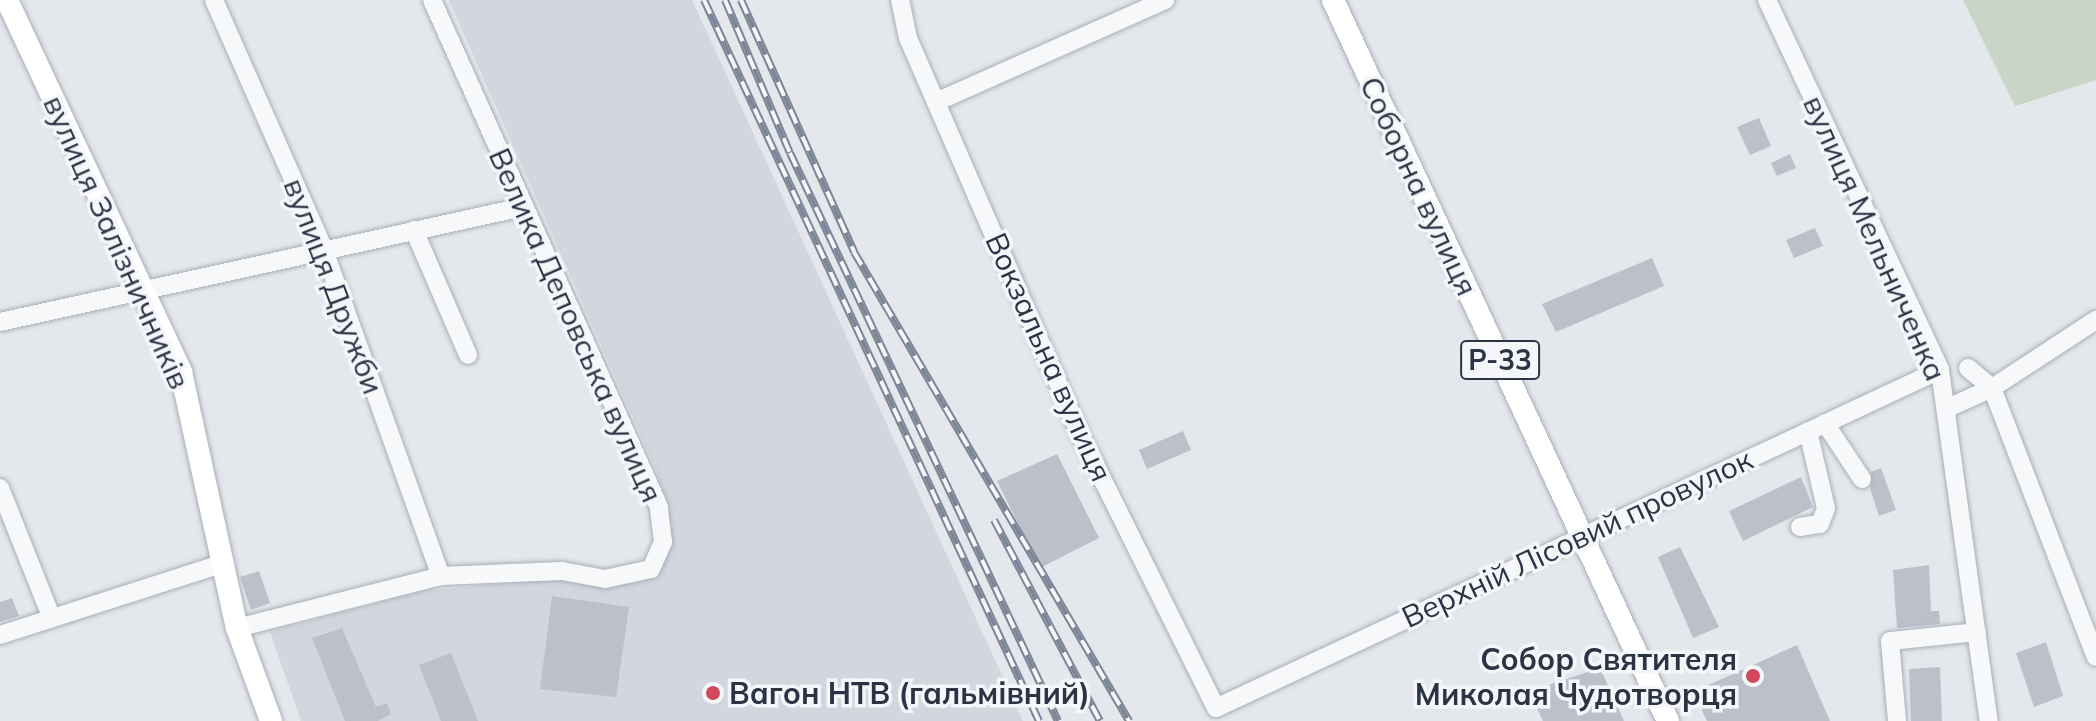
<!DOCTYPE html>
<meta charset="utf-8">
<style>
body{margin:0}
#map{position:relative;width:2096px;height:721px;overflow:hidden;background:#e4e7ec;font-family:Mulish,sans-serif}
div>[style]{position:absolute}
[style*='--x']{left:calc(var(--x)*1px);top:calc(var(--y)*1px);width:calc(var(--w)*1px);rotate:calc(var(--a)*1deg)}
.built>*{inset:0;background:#d2d6de}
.green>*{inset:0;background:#c9d6c5}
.building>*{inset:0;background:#bbc0ca}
.roads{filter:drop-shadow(0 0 2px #a9aeb7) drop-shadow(0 0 2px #a9aeb7)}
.minor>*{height:18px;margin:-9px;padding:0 9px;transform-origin:9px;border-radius:9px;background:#f7f8fa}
.major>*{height:22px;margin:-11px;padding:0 11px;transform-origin:11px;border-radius:11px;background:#fff}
.rail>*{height:8px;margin-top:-4px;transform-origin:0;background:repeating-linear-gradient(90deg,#f4f6f9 0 15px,#7d8696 0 30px);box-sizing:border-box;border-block:2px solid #7d8696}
.dots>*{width:22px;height:22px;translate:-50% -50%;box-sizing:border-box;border:4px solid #f4f6f9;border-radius:50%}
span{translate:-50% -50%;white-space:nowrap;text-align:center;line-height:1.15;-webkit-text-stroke:7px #f4f6f9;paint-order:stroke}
.shield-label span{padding:2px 6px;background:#f4f6f9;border:2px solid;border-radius:6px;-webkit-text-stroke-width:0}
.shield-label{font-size:28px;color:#2b3445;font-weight:700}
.street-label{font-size:30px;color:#2b3445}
.poi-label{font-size:30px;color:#2b3445;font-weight:700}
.right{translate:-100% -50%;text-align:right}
.left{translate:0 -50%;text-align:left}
</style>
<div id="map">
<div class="built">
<div style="clip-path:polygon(449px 0,692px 0,1023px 721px,301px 721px,270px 632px,422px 591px,553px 579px,634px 584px,654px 576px,665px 550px,667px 500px,653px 463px)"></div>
</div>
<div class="green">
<div style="clip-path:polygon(1963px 0,2096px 0,2096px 80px,2015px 106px)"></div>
</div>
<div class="building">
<div style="clip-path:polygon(1759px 118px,1771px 146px,1750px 155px,1737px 127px)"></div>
<div style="clip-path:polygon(1790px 154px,1796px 168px,1777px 176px,1771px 163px)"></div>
<div style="clip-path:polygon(1815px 228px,1823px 246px,1794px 258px,1786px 240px)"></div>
<div style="clip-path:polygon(1652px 258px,1664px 286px,1556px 332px,1542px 304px)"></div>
<div style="clip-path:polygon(1183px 431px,1191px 450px,1147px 469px,1139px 450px)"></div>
<div style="clip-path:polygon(1057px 454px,1099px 538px,1040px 568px,997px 481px)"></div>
<div style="clip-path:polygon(1881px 468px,1896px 510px,1879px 516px,1870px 488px,1871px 472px)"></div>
<div style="clip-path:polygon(1801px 477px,1813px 507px,1743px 541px,1729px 511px)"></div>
<div style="clip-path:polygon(1680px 547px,1719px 627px,1693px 638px,1658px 557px)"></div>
<div style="clip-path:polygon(1929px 565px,1931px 611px,1939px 611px,1940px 624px,1897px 628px,1893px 570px)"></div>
<div style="clip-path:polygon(259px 571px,270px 603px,251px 610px,240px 577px)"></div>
<div style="clip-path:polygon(552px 596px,629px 607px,616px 697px,540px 689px)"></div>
<div style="clip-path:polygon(12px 598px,19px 616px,0 622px,0 602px)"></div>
<div style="clip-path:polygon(342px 628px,376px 707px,387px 703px,391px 714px,378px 721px,345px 721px,312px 638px)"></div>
<div style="clip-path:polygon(2046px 642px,2063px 696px,2034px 707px,2016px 653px)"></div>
<div style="clip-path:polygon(1797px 645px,1830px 721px,1707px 721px,1693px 692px)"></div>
<div style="clip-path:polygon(451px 653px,478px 721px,441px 721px,419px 665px)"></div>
<div style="clip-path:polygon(1940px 667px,1942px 721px,1911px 721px,1909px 669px)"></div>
<div style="clip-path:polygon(1600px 668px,1624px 721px,1543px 721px,1532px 698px,1551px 691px,1548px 685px)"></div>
</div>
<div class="roads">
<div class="minor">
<div style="--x:214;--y:0;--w:270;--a:66.2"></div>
<div style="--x:323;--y:247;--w:350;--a:70.3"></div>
<div style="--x:900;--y:0;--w:39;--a:78"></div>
<div style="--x:908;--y:38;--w:432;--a:66.5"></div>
<div style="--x:1080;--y:434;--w:306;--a:63.6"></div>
<div style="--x:1216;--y:708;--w:799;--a:-25.03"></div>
<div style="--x:1767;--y:0;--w:408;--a:64.9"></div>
<div style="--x:1940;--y:370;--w:354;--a:82.1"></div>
<div style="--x:936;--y:102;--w:251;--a:-24"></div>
<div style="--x:414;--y:230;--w:136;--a:66.6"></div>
<div style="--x:0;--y:322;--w:535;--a:-12.4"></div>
<div style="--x:1968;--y:368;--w:31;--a:40"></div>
<div style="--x:1992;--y:388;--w:288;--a:68.9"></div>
<div style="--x:1948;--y:408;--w:48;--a:-24.4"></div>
<div style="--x:1992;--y:388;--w:124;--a:-33.2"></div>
<div style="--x:1825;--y:423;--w:67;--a:56.5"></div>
<div style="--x:0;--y:488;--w:138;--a:68.3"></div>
<div style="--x:1800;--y:527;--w:20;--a:-9"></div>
<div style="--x:1820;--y:524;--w:17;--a:-69"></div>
<div style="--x:1826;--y:508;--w:79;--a:-103.2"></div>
<div style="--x:237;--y:628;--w:211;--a:-14.3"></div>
<div style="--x:441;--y:576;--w:121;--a:-2.4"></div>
<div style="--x:562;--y:571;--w:44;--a:10.5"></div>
<div style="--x:605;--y:579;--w:47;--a:-12.3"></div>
<div style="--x:651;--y:569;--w:30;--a:-66"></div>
<div style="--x:663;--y:542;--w:35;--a:-97"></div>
<div style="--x:659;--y:507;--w:555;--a:-114.12"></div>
<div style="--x:0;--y:635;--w:235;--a:-17.8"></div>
<div style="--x:1897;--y:721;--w:80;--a:-95"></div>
<div style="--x:1890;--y:641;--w:87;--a:-5.9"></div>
</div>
<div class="major">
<div style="--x:7;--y:0;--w:411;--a:64.9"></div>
<div style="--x:181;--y:372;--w:262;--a:77.7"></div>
<div style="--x:237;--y:628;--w:99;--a:69.9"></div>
<div style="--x:1333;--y:0;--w:795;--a:65.08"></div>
</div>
</div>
<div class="rail">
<div style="--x:704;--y:0;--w:795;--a:65.08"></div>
<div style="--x:725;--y:0;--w:166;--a:67"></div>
<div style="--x:790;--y:153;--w:628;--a:64.74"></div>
<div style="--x:741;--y:0;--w:276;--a:65.8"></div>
<div style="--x:854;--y:252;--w:544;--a:59.61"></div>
<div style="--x:994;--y:520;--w:227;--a:62.2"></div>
</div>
<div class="dots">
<div style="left:1753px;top:676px;background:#d1495b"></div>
<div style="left:713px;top:693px;background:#d1495b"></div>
</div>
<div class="shield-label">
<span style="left:1500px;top:360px">Р-33</span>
</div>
<div class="street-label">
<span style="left:1419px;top:186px;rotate:65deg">Соборна вулиця</span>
<span style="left:1875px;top:238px;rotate:66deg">вулиця Мельниченка</span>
<span style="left:117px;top:242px;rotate:66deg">вулиця Залізничників</span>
<span style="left:334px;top:286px;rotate:69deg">вулиця Дружби</span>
<span style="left:576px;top:325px;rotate:66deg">Велика Деповська вулиця</span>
<span style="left:1049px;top:357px;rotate:66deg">Вокзальна вулиця</span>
<span style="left:1577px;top:538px;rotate:-25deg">Верхній Лісовий провулок</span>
</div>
<div class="poi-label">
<span class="right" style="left:1737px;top:676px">Собор Святителя<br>Миколая Чудотворця</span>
<span class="left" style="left:729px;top:693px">Вагон НТВ (гальмівний)</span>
</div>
</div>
